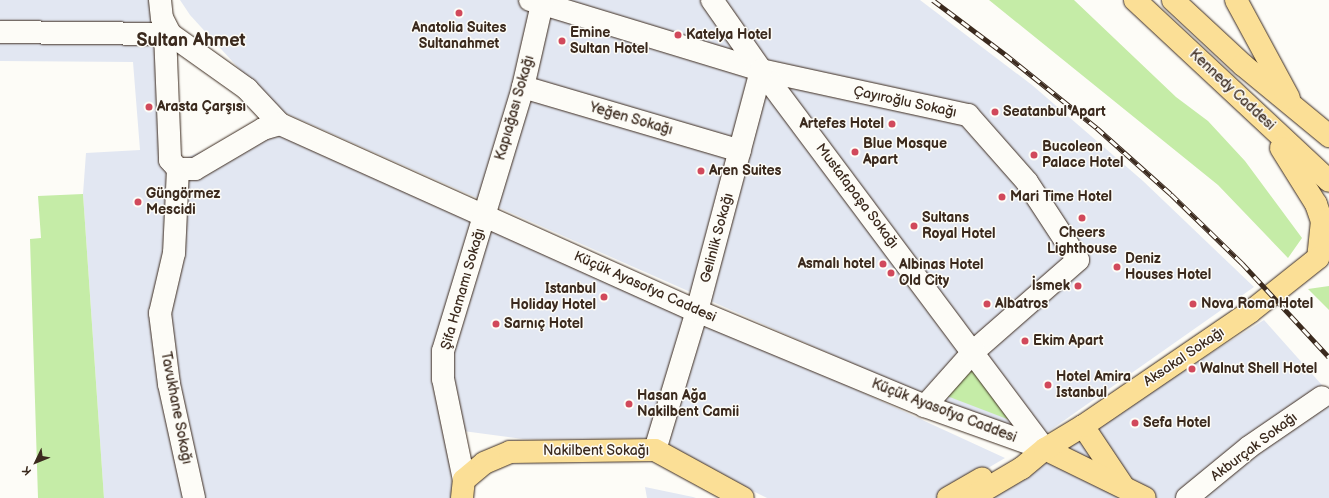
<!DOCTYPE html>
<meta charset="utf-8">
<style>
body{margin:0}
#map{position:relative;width:1329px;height:498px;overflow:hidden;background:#fdfcf7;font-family:"Balsamiq Sans",sans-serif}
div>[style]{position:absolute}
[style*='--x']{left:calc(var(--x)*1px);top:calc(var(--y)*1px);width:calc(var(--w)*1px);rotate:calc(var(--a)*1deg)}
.built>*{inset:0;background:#e2e7f2}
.green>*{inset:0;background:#c5eca7}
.roads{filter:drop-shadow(0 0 1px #3b2a1e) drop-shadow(0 0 1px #3b2a1e)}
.minor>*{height:22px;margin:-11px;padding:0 11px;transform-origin:11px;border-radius:11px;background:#fdfcf7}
.major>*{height:22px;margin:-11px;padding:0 11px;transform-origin:11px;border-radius:11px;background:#fbdf96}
.rail>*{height:4.5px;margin-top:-2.25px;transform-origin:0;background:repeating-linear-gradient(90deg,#fdfcf7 0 9px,#3b2a1e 0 18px);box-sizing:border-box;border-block:1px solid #3b2a1e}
.dots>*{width:11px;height:11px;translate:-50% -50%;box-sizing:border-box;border:2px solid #fdfcf7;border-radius:50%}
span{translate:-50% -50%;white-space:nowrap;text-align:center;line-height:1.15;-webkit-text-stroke:3px #fdfcf7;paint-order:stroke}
.poi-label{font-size:14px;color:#3b2a1e;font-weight:700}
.left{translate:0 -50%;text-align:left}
.right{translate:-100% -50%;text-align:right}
.street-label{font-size:14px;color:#3b2a1e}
.district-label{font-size:18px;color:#3b2a1e;font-weight:700}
.north{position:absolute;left:16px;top:442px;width:40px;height:40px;-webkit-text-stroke:3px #fdfcf7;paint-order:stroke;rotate:227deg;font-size:11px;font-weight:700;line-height:16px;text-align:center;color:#3b2a1e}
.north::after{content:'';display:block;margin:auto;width:14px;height:18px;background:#3b2a1e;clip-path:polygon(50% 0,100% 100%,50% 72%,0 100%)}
</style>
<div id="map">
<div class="built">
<div style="clip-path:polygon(0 0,149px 0,177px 161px,263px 128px,511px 231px,1005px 458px,937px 498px,767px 498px,645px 438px,523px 439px,448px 429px,453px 498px,104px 498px,83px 194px,86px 153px,140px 150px,133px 62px,0 61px)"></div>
<div style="clip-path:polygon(180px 0,920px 0,1032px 85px,1143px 181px,1254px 287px,1032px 443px,276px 109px,190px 15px)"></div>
<div style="clip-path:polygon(1264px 320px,1329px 393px,1329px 498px,980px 498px)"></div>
<div style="clip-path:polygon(645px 487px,693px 497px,696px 498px,647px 498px)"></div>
</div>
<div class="green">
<div style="clip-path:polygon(989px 0,1074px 0,1176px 97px,1208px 121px,1245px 161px,1302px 238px,1288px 258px,1218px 185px)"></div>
<div style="clip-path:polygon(83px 194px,104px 498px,38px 498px,30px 239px,41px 238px,38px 196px)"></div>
<div style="clip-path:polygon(1329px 286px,1329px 310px,1308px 289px)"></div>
<div style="clip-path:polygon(973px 367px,1015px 422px,947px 396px)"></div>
</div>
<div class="roads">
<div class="minor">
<div style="--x:160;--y:0;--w:18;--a:84"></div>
<div style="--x:162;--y:18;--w:18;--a:63"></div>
<div style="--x:170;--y:34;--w:95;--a:35.5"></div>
<div style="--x:247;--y:89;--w:48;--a:46.7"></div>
<div style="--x:280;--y:124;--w:457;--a:24.2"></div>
<div style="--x:697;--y:311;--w:247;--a:22.6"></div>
<div style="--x:925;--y:406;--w:127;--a:19.7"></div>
<div style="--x:530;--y:0;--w:241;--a:16.9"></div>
<div style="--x:761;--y:70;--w:212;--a:12.3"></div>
<div style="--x:968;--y:115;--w:89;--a:48.6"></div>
<div style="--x:1027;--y:182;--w:93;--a:56.8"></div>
<div style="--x:1078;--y:260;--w:138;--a:138.8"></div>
<div style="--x:974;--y:351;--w:74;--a:131.7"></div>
<div style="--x:712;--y:0;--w:85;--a:55"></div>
<div style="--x:761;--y:70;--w:474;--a:53.2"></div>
<div style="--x:0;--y:32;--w:170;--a:0.7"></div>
<div style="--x:165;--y:33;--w:127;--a:87.7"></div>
<div style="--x:170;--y:160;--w:12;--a:48"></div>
<div style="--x:523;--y:87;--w:226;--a:16.4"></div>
<div style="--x:178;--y:169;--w:84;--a:92.7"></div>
<div style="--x:174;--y:253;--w:62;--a:103.1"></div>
<div style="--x:160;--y:313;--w:72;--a:82.8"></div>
<div style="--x:169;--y:384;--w:117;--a:77.6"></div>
<div style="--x:178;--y:169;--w:17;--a:0"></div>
<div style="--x:195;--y:169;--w:79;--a:-30.5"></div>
<div style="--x:263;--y:129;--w:18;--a:-16"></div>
<div style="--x:655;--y:450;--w:145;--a:-73.2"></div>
<div style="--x:697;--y:311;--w:249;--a:-75.1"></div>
<div style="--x:464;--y:480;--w:103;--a:-101.7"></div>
<div style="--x:443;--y:379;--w:28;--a:-90"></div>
<div style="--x:443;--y:351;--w:276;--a:-73.1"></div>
<div style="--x:523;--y:87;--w:89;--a:-77.1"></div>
<div style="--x:1187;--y:498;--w:80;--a:-39.4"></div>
<div style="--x:1249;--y:447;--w:88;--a:-34.4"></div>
</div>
<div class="major">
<div style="--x:1135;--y:0;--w:265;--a:43"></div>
<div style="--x:1173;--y:0;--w:96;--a:42.9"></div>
<div style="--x:1243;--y:65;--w:112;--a:39.5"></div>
<div style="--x:1236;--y:0;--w:111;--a:61.6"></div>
<div style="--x:1281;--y:148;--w:66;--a:58"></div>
<div style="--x:1316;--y:204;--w:18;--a:71"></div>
<div style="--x:1322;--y:221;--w:37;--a:96"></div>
<div style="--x:1083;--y:426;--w:72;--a:56.3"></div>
<div style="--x:1045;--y:449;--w:111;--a:26.1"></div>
<div style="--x:462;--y:498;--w:18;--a:-84"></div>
<div style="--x:464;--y:480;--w:26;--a:-40"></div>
<div style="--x:484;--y:463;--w:28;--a:-23"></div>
<div style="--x:510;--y:452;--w:145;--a:-0.8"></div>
<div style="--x:655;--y:450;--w:100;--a:28.6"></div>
<div style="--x:948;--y:498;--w:39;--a:-30"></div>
<div style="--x:971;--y:498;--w:59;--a:-30.5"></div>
<div style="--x:1022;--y:468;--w:30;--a:-40"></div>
<div style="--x:1045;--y:449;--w:44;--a:-31.2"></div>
<div style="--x:1083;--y:426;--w:202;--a:-34.3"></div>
<div style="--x:1250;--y:312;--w:87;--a:-38.5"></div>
</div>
</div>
<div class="rail">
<div style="--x:933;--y:0;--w:90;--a:36.9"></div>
<div style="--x:1005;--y:54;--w:118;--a:38.8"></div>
<div style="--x:1097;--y:128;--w:99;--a:41.7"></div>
<div style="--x:1171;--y:194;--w:99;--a:44.2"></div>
<div style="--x:1242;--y:263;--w:128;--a:47.2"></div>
</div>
<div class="dots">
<div style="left:459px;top:13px;background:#d1495b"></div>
<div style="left:678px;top:35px;background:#d1495b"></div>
<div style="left:562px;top:41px;background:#d1495b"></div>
<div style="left:149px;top:107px;background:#d1495b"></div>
<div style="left:995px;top:112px;background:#d1495b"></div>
<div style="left:892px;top:124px;background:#d1495b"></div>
<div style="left:855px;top:152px;background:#d1495b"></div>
<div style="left:1034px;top:155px;background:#d1495b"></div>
<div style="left:701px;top:171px;background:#d1495b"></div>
<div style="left:1002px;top:197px;background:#d1495b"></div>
<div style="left:138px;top:202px;background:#d1495b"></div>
<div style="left:1082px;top:218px;background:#d1495b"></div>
<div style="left:914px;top:226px;background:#d1495b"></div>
<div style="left:883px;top:264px;background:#d1495b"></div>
<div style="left:1117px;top:267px;background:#d1495b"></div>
<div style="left:891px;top:273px;background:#d1495b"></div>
<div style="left:1078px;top:286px;background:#d1495b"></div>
<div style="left:604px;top:297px;background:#d1495b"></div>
<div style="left:987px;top:304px;background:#d1495b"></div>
<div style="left:1193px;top:304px;background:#d1495b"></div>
<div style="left:496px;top:324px;background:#d1495b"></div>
<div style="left:1025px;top:341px;background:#d1495b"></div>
<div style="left:1192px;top:369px;background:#d1495b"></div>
<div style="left:1048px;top:385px;background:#d1495b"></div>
<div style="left:629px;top:404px;background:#d1495b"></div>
<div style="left:1135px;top:423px;background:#d1495b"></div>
</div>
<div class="poi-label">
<span style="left:459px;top:36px">Anatolia Suites<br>Sultanahmet</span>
<span class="left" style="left:570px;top:41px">Emine<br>Sultan Hotel</span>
<span class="left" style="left:686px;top:35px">Katelya Hotel</span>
<span class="left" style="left:157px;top:107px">Arasta Çarşısı</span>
<span class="left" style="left:1003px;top:112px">Seatanbul Apart</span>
<span class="right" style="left:884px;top:124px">Artefes Hotel</span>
<span class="left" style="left:863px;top:152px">Blue Mosque<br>Apart</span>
<span class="left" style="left:1042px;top:155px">Bucoleon<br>Palace Hotel</span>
<span class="left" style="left:709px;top:171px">Aren Suites</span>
<span class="left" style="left:146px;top:202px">Güngörmez<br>Mescidi</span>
<span class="left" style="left:1010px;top:197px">Mari Time Hotel</span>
<span class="left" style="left:922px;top:226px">Sultans<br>Royal Hotel</span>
<span style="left:1082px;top:241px">Cheers<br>Lighthouse</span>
<span class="left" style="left:1125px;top:267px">Deniz<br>Houses Hotel</span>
<span class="right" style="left:875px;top:264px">Asmalı hotel</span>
<span class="left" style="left:899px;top:273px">Albinas Hotel<br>Old City</span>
<span class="right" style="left:1070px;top:286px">İsmek</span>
<span class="right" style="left:596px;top:297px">Istanbul<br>Holiday Hotel</span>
<span class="left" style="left:995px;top:304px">Albatros</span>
<span class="left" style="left:1201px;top:304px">Nova Roma Hotel</span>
<span class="left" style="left:504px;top:324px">Sarnıç Hotel</span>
<span class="left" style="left:1033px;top:341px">Ekim Apart</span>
<span class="left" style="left:1200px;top:369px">Walnut Shell Hotel</span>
<span class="left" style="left:1056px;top:385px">Hotel Amira<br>Istanbul</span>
<span class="left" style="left:637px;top:404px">Hasan Ağa<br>Nakilbent Camii</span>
<span class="left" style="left:1143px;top:423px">Sefa Hotel</span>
</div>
<div class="street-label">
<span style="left:1232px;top:90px;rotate:43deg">Kennedy Caddesi</span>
<span style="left:905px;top:102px;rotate:12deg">Çayıroğlu Sokağı</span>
<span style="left:515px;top:108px;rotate:-74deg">Kapıağası Sokağı</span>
<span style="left:631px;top:119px;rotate:16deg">Yeğen Sokağı</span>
<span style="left:857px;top:196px;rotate:53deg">Mustafapaşa Sokağı</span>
<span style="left:717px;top:238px;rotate:-75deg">Gelinlik Sokağı</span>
<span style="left:645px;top:287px;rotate:24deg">Küçük Ayasofya Caddesi</span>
<span style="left:463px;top:289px;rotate:-74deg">Şifa Hamamı Sokağı</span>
<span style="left:1184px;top:357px;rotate:-34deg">Aksakal Sokağı</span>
<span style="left:176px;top:408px;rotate:79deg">Tavukhane Sokağı</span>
<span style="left:944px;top:411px;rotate:21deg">Küçük Ayasofya Caddesi</span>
<span style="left:1254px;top:447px;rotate:-37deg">Akburçak Sokağı</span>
<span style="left:596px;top:451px">Nakilbent Sokağı</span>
</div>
<div class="district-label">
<span style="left:191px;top:41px">Sultan Ahmet</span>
</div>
<div class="north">K</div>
</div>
